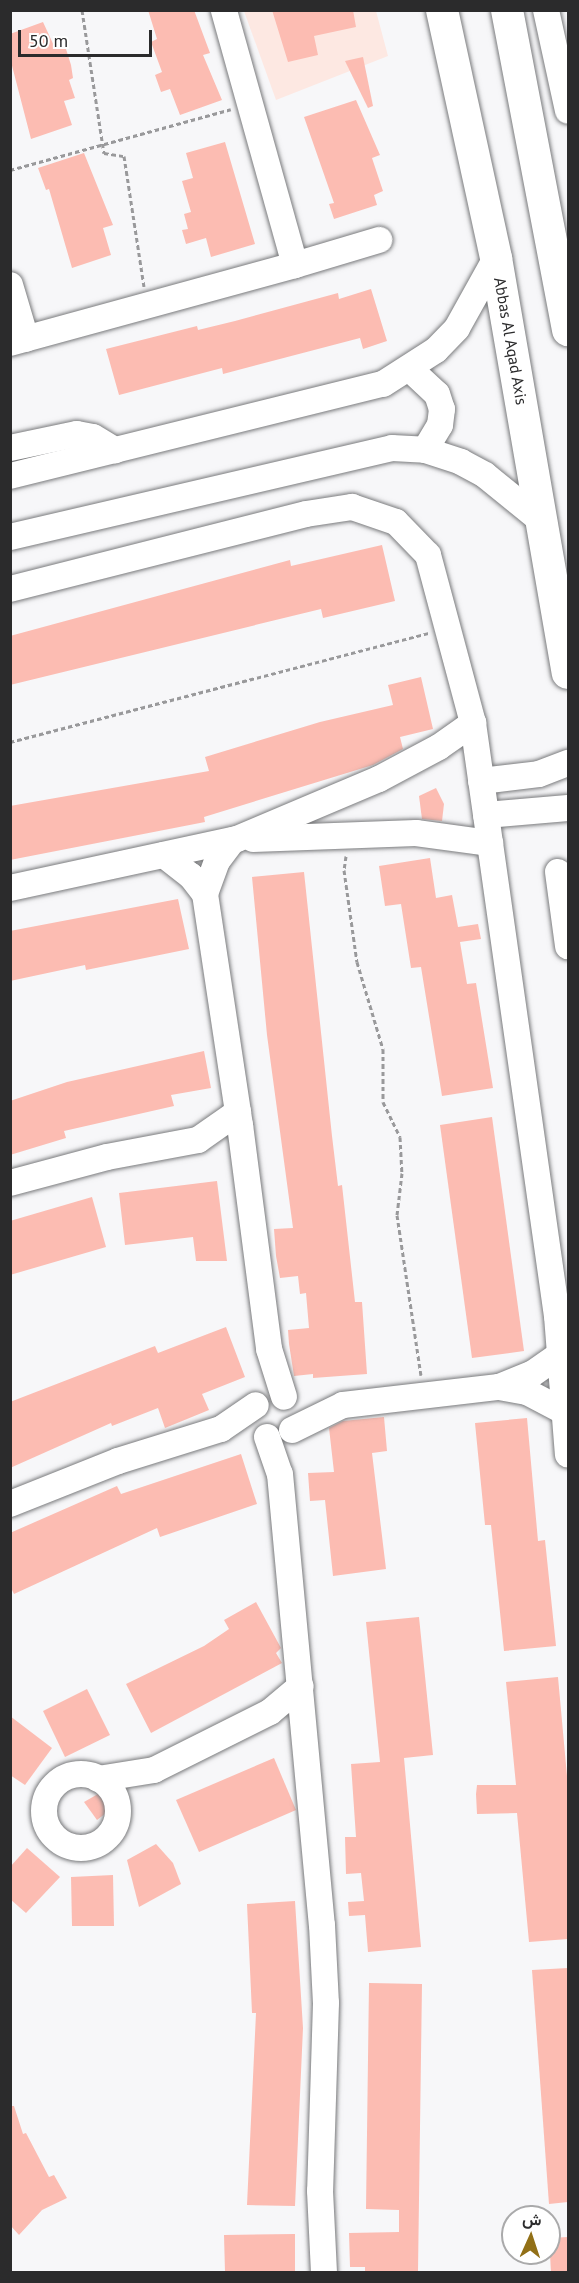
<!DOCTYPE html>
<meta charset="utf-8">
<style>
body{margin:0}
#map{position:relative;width:579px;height:2283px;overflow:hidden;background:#f7f7f9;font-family:"PT Sans",Vazirmatn,sans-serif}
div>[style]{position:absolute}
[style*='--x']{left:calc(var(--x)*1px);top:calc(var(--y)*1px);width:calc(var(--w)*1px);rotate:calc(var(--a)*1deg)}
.commercial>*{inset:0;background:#fde8e2}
.building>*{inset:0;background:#fcbcb2}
.path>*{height:3px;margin-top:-1.5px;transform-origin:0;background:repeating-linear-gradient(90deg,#99999b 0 4.5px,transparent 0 7.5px)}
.roads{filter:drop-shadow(0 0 2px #7a7b7d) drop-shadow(0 0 2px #7a7b7d)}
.minor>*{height:26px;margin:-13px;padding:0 13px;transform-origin:13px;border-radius:13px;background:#fff}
.minor>.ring{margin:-13px;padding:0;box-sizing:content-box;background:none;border:26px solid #fff;border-radius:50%}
.major>*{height:32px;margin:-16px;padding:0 16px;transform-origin:16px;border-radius:16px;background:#fff}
span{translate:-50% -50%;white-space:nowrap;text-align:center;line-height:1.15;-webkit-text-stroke:4.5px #fff;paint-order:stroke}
.street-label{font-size:16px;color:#2b2b2c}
.frame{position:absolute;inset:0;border:12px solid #2b2b2c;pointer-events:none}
.north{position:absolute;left:501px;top:2205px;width:60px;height:60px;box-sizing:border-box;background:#fff;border:2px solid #aaaaab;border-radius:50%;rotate:3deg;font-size:16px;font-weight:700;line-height:24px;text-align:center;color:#2b2b2c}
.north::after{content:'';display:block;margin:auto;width:21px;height:27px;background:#927017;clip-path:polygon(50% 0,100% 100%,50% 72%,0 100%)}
.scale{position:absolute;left:18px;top:30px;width:134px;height:27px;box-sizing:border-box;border:3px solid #2b2b2c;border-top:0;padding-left:8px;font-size:18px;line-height:21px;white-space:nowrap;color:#2b2b2c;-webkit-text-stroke:4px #fff;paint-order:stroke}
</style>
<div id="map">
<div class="commercial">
<div style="clip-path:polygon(244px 11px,376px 11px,388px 56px,276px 100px)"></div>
</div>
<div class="building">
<div style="clip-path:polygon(148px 10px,194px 10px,210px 53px,203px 55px,222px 100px,180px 115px,170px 89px,161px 92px,155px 75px,162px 72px,151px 42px,157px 39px)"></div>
<div style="clip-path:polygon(272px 10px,353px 10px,356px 27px,314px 36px,318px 55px,288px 62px)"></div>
<div style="clip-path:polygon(43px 22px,55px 48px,66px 49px,71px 65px,73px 78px,69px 80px,75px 98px,64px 101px,72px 125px,31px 139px,10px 58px,10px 34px)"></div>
<div style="clip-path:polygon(363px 57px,373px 106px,368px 108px,345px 61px)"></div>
<div style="clip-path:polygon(356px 100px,380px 155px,372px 158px,383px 191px,374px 195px,377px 205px,334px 219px,329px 204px,334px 203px,304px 117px)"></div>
<div style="clip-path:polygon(225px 142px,255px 244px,211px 257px,206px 238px,186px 244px,182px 230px,188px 229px,184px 214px,191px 212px,182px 181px,193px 178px,186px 153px)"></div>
<div style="clip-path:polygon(84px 153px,113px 225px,103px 228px,111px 255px,72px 268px,49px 189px,46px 190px,38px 168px)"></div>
<div style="clip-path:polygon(371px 289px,387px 341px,363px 349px,360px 338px,223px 374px,222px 368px,119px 395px,106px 349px,197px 326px,198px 330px,235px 321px,338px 293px,339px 299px)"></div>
<div style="clip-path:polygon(382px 545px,395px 601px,323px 618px,321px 609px,10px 685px,10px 636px,290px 560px,291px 566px)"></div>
<div style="clip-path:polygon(421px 677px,433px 729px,400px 737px,403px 749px,373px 765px,204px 817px,205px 822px,10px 860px,10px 806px,209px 771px,205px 757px,320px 722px,393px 705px,388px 685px)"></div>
<div style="clip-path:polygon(436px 788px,444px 804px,442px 821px,422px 819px,419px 796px)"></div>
<div style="clip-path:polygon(430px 858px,436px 898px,452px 895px,458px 927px,478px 924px,481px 939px,460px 942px,467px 984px,476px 983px,493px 1088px,442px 1096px,421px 967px,411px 968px,401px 904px,385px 906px,379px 866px)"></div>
<div style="clip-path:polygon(304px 872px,332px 1136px,338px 1186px,342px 1185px,355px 1302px,362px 1302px,367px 1374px,313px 1378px,313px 1374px,294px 1376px,289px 1344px,288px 1330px,309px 1328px,306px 1293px,300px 1294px,298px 1276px,280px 1278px,276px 1256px,274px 1229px,293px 1228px,267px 1035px,252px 877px)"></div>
<div style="clip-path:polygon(178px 899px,189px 949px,86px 970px,85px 965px,10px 981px,10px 931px)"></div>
<div style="clip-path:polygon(204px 1051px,211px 1088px,171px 1095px,174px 1106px,64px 1131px,66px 1138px,10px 1155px,10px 1101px,67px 1082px)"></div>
<div style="clip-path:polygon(492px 1117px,524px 1351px,472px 1358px,440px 1125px)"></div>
<div style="clip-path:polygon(217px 1181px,227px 1261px,196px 1261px,193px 1237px,125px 1245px,119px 1193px)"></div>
<div style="clip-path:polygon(92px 1197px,106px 1247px,10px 1275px,10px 1221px)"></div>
<div style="clip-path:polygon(226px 1327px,245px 1377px,202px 1394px,209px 1410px,165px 1428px,158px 1408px,112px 1426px,111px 1423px,10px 1468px,10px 1402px,155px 1346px,158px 1353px)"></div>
<div style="clip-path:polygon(384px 1417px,387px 1451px,372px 1453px,386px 1569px,333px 1576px,325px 1500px,310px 1501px,308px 1473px,334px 1472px,329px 1428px,343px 1421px)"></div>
<div style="clip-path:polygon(527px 1418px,538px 1541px,545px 1540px,556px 1646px,504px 1651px,491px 1525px,485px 1525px,475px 1423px)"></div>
<div style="clip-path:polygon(241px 1454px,257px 1504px,160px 1537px,157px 1528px,14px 1594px,10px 1586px,10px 1533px,117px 1486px,121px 1494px)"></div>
<div style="clip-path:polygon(256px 1602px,281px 1648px,276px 1653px,282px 1663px,151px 1733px,126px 1684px,204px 1646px,229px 1629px,224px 1620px)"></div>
<div style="clip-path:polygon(419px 1617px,433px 1755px,404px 1758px,421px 1947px,368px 1952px,365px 1915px,349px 1916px,348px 1902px,364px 1901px,361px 1873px,346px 1874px,345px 1837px,356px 1837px,351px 1764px,380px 1762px,366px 1622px)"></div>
<div style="clip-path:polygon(558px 1677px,568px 1787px,568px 1939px,529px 1942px,517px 1813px,477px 1814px,476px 1794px,477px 1785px,516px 1785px,506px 1682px)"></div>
<div style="clip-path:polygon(87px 1689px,110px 1735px,65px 1757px,43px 1711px)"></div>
<div style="clip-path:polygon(10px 1716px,52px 1748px,25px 1785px,10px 1775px)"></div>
<div style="clip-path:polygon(274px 1758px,296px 1810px,199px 1852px,176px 1800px)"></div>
<div style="clip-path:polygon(98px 1794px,110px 1810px,97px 1820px,84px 1802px)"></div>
<div style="clip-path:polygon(156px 1844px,173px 1863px,181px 1884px,139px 1907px,127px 1860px)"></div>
<div style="clip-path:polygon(27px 1848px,60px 1877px,26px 1913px,10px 1899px,10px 1867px)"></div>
<div style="clip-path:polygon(113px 1875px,114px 1926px,72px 1926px,71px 1877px)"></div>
<div style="clip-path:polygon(295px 1901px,303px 2028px,295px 2206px,247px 2205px,256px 2013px,252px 2013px,247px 1904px)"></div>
<div style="clip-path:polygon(568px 1968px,568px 2202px,549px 2204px,532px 1970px)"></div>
<div style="clip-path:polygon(369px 1983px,422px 1984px,418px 2272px,365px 2272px,365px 2267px,350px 2267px,349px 2233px,399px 2232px,399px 2210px,366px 2209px)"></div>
<div style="clip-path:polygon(10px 2106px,14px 2106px,23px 2134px,26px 2133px,49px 2177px,54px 2175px,67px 2198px,42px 2210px,19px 2235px,10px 2225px)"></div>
<div style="clip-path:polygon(295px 2234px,295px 2272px,225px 2272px,224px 2235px)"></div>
<div style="clip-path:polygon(568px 2237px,568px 2272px,551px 2272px,549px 2238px)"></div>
</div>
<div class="path">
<div style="--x:82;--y:10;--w:145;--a:81.3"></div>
<div style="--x:104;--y:153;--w:20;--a:9"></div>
<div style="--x:124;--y:156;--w:132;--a:81.3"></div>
<div style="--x:10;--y:170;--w:229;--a:-15.4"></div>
<div style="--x:10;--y:742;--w:433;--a:-14.6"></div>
<div style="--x:346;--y:856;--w:14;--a:98"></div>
<div style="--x:344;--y:870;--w:93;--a:82"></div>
<div style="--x:357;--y:962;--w:91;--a:73.4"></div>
<div style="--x:383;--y:1049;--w:53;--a:90"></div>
<div style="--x:383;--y:1102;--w:39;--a:64"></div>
<div style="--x:400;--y:1137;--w:36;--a:87"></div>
<div style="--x:402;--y:1173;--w:42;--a:96.8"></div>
<div style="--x:397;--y:1215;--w:162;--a:81.5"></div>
</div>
<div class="roads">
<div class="minor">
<div style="--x:546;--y:10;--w:103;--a:77.7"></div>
<div style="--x:295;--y:265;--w:88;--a:-16.6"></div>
<div style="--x:10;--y:285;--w:56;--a:73.5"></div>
<div style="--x:10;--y:343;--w:295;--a:-15.3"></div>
<div style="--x:295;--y:265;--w:265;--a:-105.6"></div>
<div style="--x:411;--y:370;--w:35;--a:43"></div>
<div style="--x:437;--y:394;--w:16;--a:72"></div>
<div style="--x:442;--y:409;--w:16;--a:97"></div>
<div style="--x:440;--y:425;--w:29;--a:121"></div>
<div style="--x:10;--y:448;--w:68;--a:-11.8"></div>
<div style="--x:77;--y:434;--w:16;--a:11"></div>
<div style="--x:93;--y:437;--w:26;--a:31"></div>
<div style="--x:10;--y:476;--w:384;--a:-13.9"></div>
<div style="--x:383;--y:384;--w:63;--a:-32.7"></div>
<div style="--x:436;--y:350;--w:30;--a:-46"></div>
<div style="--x:457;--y:328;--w:80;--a:-60.9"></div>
<div style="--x:10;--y:537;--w:392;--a:-13.1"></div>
<div style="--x:392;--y:448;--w:33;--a:3"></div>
<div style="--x:425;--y:450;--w:38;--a:18"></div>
<div style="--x:461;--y:462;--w:27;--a:28"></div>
<div style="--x:485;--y:475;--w:76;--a:39.1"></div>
<div style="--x:10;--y:589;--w:305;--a:-14.2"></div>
<div style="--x:306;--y:514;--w:47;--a:-8.7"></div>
<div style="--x:352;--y:507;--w:46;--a:18.8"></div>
<div style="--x:396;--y:522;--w:46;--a:45.9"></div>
<div style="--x:428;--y:555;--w:174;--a:75"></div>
<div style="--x:473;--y:723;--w:599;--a:81.94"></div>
<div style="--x:557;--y:1316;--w:139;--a:85.5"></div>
<div style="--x:481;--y:781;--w:58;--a:-6.9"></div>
<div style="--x:539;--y:774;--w:31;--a:-21"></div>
<div style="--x:486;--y:815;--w:82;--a:-4.9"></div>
<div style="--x:253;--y:839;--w:163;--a:-2.1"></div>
<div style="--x:416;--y:833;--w:75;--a:7.7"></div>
<div style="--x:233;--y:840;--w:26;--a:127"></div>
<div style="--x:217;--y:861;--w:35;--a:110"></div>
<div style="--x:205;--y:894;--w:234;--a:81.4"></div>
<div style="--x:240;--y:1125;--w:226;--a:82.6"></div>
<div style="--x:269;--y:1349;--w:50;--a:72.6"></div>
<div style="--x:164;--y:855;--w:34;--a:38"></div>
<div style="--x:191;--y:876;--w:23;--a:52"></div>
<div style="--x:558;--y:872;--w:75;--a:82.3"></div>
<div style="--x:10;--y:888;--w:232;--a:-12.2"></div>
<div style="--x:237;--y:839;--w:154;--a:-22.9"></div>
<div style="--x:379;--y:779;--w:68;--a:-28.1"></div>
<div style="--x:439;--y:747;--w:42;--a:-35.2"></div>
<div style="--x:10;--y:1183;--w:100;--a:-15"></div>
<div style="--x:107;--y:1157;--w:93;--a:-10.6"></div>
<div style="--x:198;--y:1140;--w:49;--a:-35"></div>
<div style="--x:499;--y:1387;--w:35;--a:-22"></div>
<div style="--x:532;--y:1374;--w:35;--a:-35"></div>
<div style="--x:292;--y:1430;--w:57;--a:-26.1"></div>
<div style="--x:343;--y:1405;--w:157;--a:-6.6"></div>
<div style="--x:499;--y:1387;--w:28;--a:10"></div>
<div style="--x:527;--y:1392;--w:43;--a:27.8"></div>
<div style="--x:267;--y:1437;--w:39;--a:71"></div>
<div style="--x:280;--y:1474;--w:453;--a:84.7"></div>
<div style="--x:322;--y:1925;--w:78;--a:87.1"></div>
<div style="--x:326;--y:2003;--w:188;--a:91.8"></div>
<div style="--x:320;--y:2191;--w:81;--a:87.2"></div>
<div style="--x:10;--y:1504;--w:116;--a:-21.7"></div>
<div style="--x:118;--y:1461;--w:108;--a:-17.3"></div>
<div style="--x:221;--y:1429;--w:42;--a:-34.4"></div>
<div class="ring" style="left:44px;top:1774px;width:48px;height:48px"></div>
<div style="--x:98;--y:1779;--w:57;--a:-9.1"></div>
<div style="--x:154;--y:1770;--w:130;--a:-26.6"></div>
<div style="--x:270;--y:1712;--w:40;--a:-40"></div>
</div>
<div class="major">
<div style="--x:442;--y:10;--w:254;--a:77.7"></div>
<div style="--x:496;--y:258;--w:421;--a:80.2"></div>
<div style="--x:507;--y:10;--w:326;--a:79.2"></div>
</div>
</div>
<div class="street-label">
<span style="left:511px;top:341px;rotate:80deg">Abbas Al Aqad Axis</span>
</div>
<div class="frame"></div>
<div class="north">ش</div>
<div class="scale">50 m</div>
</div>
